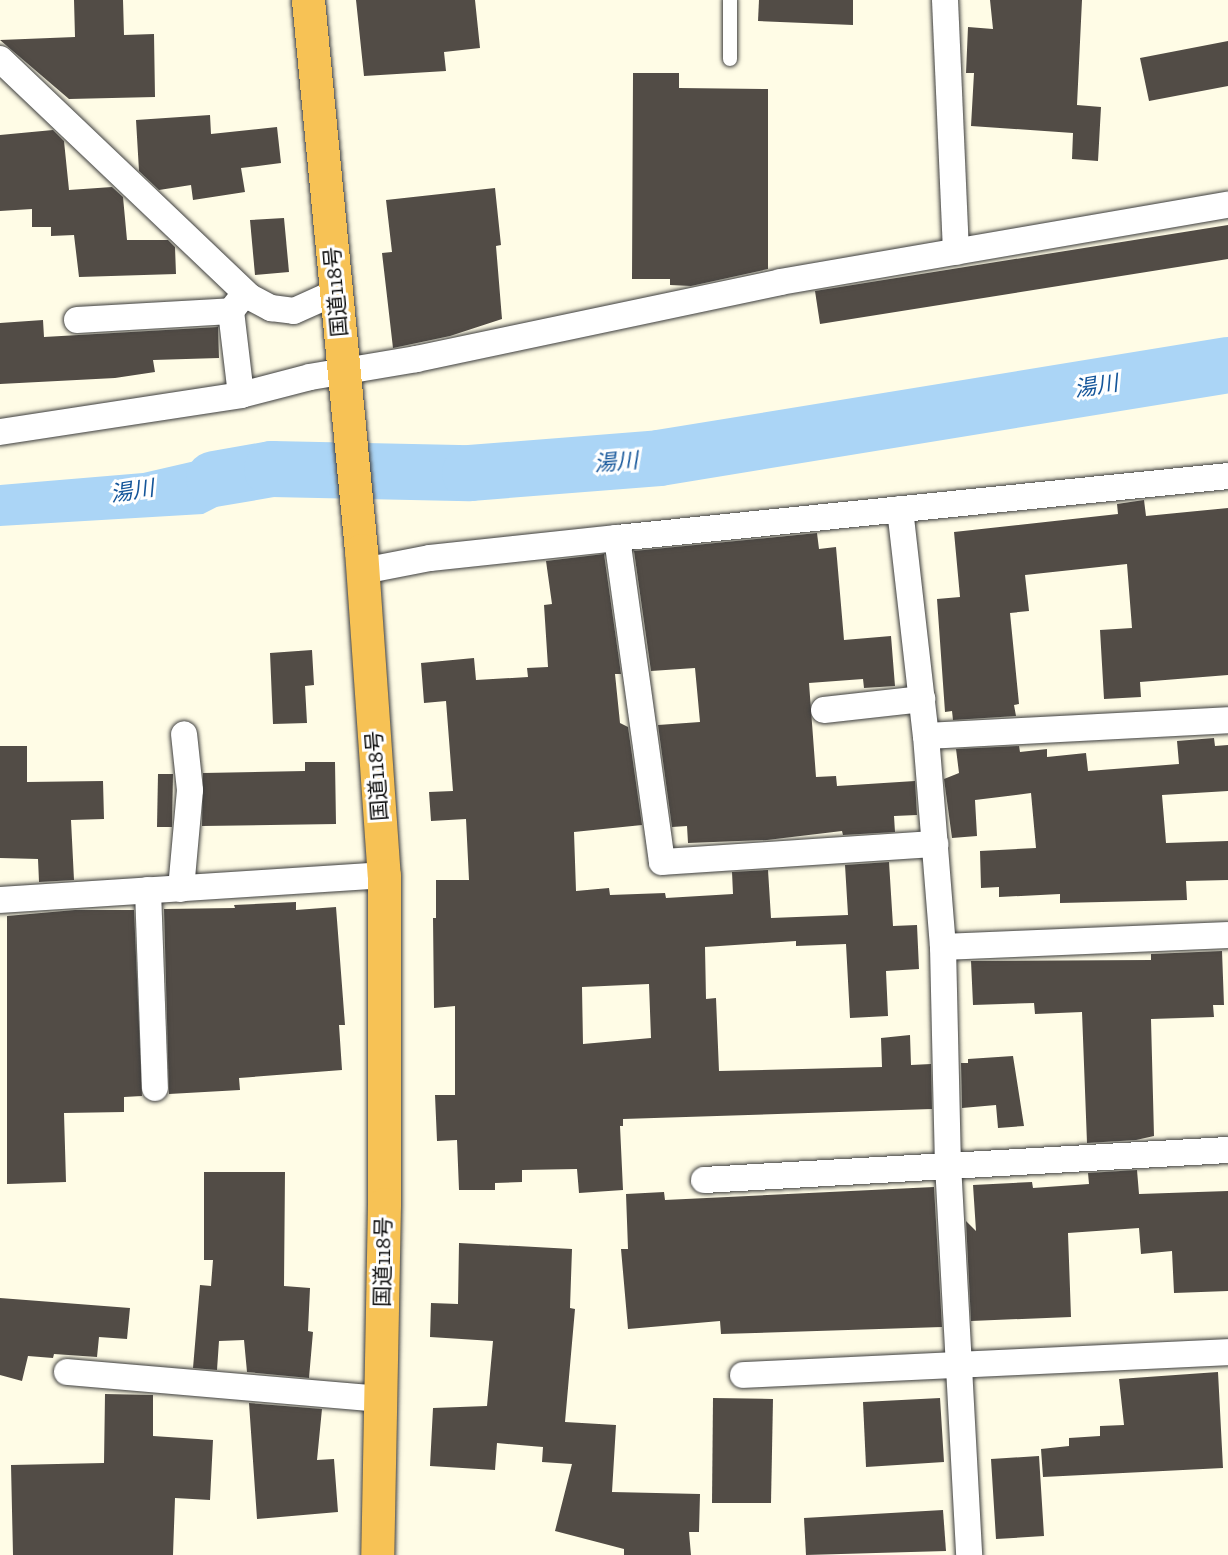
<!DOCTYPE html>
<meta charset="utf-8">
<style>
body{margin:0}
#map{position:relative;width:1228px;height:1555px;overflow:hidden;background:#fffce6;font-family:"Zilla Slab","Noto Sans JP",serif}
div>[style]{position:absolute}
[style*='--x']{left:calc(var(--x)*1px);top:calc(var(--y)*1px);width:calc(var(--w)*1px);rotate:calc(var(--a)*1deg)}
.water>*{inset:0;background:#abd5f6}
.river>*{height:56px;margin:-28px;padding:0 28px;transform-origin:28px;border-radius:28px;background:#abd5f6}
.building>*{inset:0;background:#524c46}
.roads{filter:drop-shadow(0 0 2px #3d3d3d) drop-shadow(0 0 2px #3d3d3d)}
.service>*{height:14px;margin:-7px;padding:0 7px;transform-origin:7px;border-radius:7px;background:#fff}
.minor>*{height:26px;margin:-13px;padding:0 13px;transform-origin:13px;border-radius:13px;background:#fff}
.trunk>*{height:33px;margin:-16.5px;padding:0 16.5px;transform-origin:16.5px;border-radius:16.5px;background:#f7c255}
span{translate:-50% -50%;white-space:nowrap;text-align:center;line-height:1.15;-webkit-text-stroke:6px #fff;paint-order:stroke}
.street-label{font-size:21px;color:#0a0a0a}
.water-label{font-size:22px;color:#15569a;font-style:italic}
</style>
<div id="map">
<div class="water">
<div style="clip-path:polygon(260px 455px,289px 470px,203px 514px,0 526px,0 485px,143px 473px,208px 458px)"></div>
</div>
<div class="river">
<div style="--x:214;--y:479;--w:59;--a:-9.8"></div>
<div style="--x:272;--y:469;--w:198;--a:1.2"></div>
<div style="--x:470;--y:473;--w:190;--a:-4.5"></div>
<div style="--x:659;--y:458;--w:577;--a:-9.28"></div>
</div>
<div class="building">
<div style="clip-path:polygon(74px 0,123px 0,124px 35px,154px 34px,155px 97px,69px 99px,0 40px,75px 37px)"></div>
<div style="clip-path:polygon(356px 0,475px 0,480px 48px,444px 52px,446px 71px,364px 76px)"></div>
<div style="clip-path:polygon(759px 0,853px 0,853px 25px,758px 21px)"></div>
<div style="clip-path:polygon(990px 0,1082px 0,1077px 105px,1101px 107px,1098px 161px,1072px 159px,1073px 133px,971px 126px,974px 73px,966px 73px,968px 27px,993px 29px)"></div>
<div style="clip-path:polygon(1228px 41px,1228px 86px,1149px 101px,1140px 58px)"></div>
<div style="clip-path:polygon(633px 73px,679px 73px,679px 88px,768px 89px,768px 269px,691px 286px,670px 285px,670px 279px,632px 279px)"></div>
<div style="clip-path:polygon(210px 115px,211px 134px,277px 127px,281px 163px,241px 168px,245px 192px,193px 200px,191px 185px,159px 190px,139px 171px,136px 120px)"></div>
<div style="clip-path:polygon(53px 130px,64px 141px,69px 190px,112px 187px,123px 197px,127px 240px,168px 240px,175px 247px,176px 274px,79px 277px,74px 235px,51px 236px,51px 227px,32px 227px,32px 209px,0 211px,0 135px)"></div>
<div style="clip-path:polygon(495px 188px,501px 245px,496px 246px,502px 319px,450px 336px,393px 348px,382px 253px,392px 252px,386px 200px)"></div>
<div style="clip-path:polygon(284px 218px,289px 272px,255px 275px,250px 220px)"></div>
<div style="clip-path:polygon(1228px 225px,1228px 259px,820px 324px,815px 291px)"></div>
<div style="clip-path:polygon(43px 320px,44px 337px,218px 327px,219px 358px,153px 360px,155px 372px,115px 378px,0 384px,0 323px)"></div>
<div style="clip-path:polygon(1144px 500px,1146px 516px,1228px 508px,1228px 675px,1140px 682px,1141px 697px,1104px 699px,1100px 630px,1132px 628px,1127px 564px,1025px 575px,1029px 611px,1010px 613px,1019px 704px,1014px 705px,1016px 716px,953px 720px,952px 711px,945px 712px,937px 599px,960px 597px,954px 532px,1118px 514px,1117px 504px)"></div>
<div style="clip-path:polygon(817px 533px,819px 549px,836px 547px,844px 640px,891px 636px,895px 686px,864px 688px,863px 679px,809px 683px,816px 777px,836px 776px,837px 786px,915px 781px,917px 815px,894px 816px,895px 832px,843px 835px,842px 831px,767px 840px,688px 843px,687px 826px,672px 827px,658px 725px,700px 722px,695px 668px,651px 671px,634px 551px)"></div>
<div style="clip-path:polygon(evenodd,604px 554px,621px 674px,615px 674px,620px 723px,628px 727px,642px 825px,574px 832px,576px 891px,609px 888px,610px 895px,665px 893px,666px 898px,733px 894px,732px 872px,768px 870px,771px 918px,848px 915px,845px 865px,889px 862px,893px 926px,917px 925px,919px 969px,886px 971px,888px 1016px,850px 1018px,846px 944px,796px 946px,796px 941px,705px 947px,706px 999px,716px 998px,719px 1071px,882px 1067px,881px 1038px,910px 1035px,911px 1065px,931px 1064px,932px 1109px,623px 1119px,623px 1126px,620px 1126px,623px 1190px,579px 1193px,577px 1169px,522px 1170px,522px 1182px,495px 1183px,495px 1190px,459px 1190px,457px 1140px,437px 1141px,435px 1095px,455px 1095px,455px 1006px,434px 1008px,433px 918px,436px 918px,436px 880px,469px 880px,466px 819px,431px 821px,429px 792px,453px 791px,446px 701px,424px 703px,421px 663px,474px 658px,476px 680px,528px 677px,527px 668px,548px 667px,544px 605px,552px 604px,546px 561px,604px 554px,649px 984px,651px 1038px,583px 1044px,582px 987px,649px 984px)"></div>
<div style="clip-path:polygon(312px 650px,314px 685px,305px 686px,307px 723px,273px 724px,270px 653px)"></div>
<div style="clip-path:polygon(1214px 738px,1215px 746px,1228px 745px,1228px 791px,1162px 795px,1166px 843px,1228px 841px,1228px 880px,1186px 881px,1187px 900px,1060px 903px,1060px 894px,999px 897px,999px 887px,981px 888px,980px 851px,1036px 848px,1031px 793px,975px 800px,977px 836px,952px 838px,944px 779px,959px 773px,956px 749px,1019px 746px,1020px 752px,1047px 749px,1047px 757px,1086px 753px,1088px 771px,1179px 764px,1177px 741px)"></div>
<div style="clip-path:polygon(0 746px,27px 746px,27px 782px,103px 781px,104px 819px,71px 820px,74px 880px,39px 882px,38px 859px,0 858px)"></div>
<div style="clip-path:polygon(305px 762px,335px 762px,336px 824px,202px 826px,203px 773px,305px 771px)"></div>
<div style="clip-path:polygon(158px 774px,173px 774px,172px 827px,157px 827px)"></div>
<div style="clip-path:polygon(296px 902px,296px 910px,336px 907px,345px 1025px,339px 1025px,342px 1070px,239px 1078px,240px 1090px,169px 1094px,164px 909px,235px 908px,234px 905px)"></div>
<div style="clip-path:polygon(75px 910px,134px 910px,142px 1096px,124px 1097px,124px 1112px,64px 1113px,66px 1182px,7px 1184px,7px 916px)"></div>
<div style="clip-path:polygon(1222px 951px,1224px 1005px,1213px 1005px,1214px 1017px,1151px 1019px,1154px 1136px,1136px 1140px,1087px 1143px,1082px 1012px,1035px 1014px,1034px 1003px,973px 1005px,971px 961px,1151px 960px,1151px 954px)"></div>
<div style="clip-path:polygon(1013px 1056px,1024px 1126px,998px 1128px,996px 1105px,962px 1108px,961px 1063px,968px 1063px,968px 1059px)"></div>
<div style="clip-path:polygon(1137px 1170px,1139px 1194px,1228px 1191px,1228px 1291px,1174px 1293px,1172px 1251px,1141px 1254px,1139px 1228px,1068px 1233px,1071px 1317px,971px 1321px,966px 1221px,976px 1231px,973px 1185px,1032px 1182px,1033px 1188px,1089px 1184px,1088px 1173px)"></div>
<div style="clip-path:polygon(204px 1172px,285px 1172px,284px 1286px,310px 1288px,308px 1331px,313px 1332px,309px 1378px,247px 1372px,244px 1340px,219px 1341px,217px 1370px,193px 1368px,200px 1285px,211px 1286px,213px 1260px,204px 1260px)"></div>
<div style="clip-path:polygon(934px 1187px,942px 1327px,721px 1334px,720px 1321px,628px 1329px,621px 1249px,628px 1249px,626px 1194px,664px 1192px,665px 1200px)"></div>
<div style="clip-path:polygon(459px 1243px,572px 1249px,570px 1308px,575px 1309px,565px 1422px,616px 1425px,612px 1492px,700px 1494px,699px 1532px,689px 1532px,691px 1555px,624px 1555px,624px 1549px,555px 1531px,572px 1464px,542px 1462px,543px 1447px,497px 1443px,495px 1470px,430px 1466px,433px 1408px,487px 1406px,493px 1341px,430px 1337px,431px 1303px,458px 1304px)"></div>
<div style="clip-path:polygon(0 1298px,130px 1308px,127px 1339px,99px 1337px,97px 1357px,54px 1354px,53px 1358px,28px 1356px,22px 1381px,0 1375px)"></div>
<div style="clip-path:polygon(1218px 1372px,1223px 1468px,1043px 1477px,1041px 1449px,1069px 1446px,1069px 1438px,1100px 1436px,1100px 1426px,1124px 1425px,1119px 1379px)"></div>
<div style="clip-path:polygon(105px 1394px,153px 1395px,153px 1436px,213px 1440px,210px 1500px,175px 1498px,173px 1555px,13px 1555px,11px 1465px,104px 1463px)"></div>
<div style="clip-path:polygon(713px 1398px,773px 1399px,771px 1503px,712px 1503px)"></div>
<div style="clip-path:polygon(940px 1398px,944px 1462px,866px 1467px,863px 1402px)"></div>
<div style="clip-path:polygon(249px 1403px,322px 1409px,317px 1460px,334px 1459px,338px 1512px,257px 1519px)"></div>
<div style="clip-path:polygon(1039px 1456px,1044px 1536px,996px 1539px,991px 1459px)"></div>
<div style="clip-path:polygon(943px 1510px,946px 1551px,806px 1555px,804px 1518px)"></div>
</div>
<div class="roads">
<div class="service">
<div style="--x:730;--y:0;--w:59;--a:90"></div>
</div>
<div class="minor">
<div style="--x:945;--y:0;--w:252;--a:87.5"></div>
<div style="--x:0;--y:59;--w:345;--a:43.6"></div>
<div style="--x:250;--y:297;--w:24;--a:28"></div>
<div style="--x:271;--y:308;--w:23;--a:7"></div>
<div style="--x:294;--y:311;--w:46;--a:-24.3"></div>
<div style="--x:77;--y:320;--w:154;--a:-3.3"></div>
<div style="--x:241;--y:395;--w:85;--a:-96.8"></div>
<div style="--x:231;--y:311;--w:16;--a:-52"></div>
<div style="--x:0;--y:432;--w:244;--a:-8.7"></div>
<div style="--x:241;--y:395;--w:71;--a:-14.6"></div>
<div style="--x:310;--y:377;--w:108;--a:-9.6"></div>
<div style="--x:416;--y:359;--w:372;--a:-11.9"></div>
<div style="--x:780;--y:282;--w:455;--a:-9.8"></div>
<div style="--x:900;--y:509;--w:228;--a:83.5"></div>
<div style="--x:926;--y:736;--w:212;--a:85.4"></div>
<div style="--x:943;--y:947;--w:217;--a:88.7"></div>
<div style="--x:948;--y:1164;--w:392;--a:86.9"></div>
<div style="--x:617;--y:538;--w:327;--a:82.1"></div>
<div style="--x:662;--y:862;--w:274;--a:-3.8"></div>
<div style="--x:363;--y:571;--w:68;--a:-11"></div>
<div style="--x:430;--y:558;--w:188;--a:-6.1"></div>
<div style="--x:617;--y:538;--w:614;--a:-5.79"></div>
<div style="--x:824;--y:710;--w:99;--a:-6.4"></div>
<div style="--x:926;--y:736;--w:302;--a:-3"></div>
<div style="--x:181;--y:889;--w:99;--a:-84.8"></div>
<div style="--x:190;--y:790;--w:56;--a:-96.1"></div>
<div style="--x:148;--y:890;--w:198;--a:88"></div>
<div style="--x:0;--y:900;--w:385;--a:-3.7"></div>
<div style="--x:943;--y:947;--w:285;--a:-2.4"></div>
<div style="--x:704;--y:1180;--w:525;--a:-3.28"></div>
<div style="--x:67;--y:1372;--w:314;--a:4.9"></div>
<div style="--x:743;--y:1375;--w:486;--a:-2.7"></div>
</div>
<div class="trunk">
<div style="--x:308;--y:0;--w:553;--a:84.5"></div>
<div style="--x:361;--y:550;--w:326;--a:86"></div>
<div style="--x:384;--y:875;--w:329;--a:90"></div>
<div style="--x:384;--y:1204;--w:351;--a:91.1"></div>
</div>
</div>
<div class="street-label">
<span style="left:336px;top:292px;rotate:-95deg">国道118号</span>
<span style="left:377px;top:776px;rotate:-94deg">国道118号</span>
<span style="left:383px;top:1262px;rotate:-89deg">国道118号</span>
</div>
<div class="water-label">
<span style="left:1096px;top:386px;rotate:-9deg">湯川</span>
<span style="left:616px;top:462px;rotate:-5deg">湯川</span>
<span style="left:132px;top:491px;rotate:-9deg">湯川</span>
</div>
</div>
